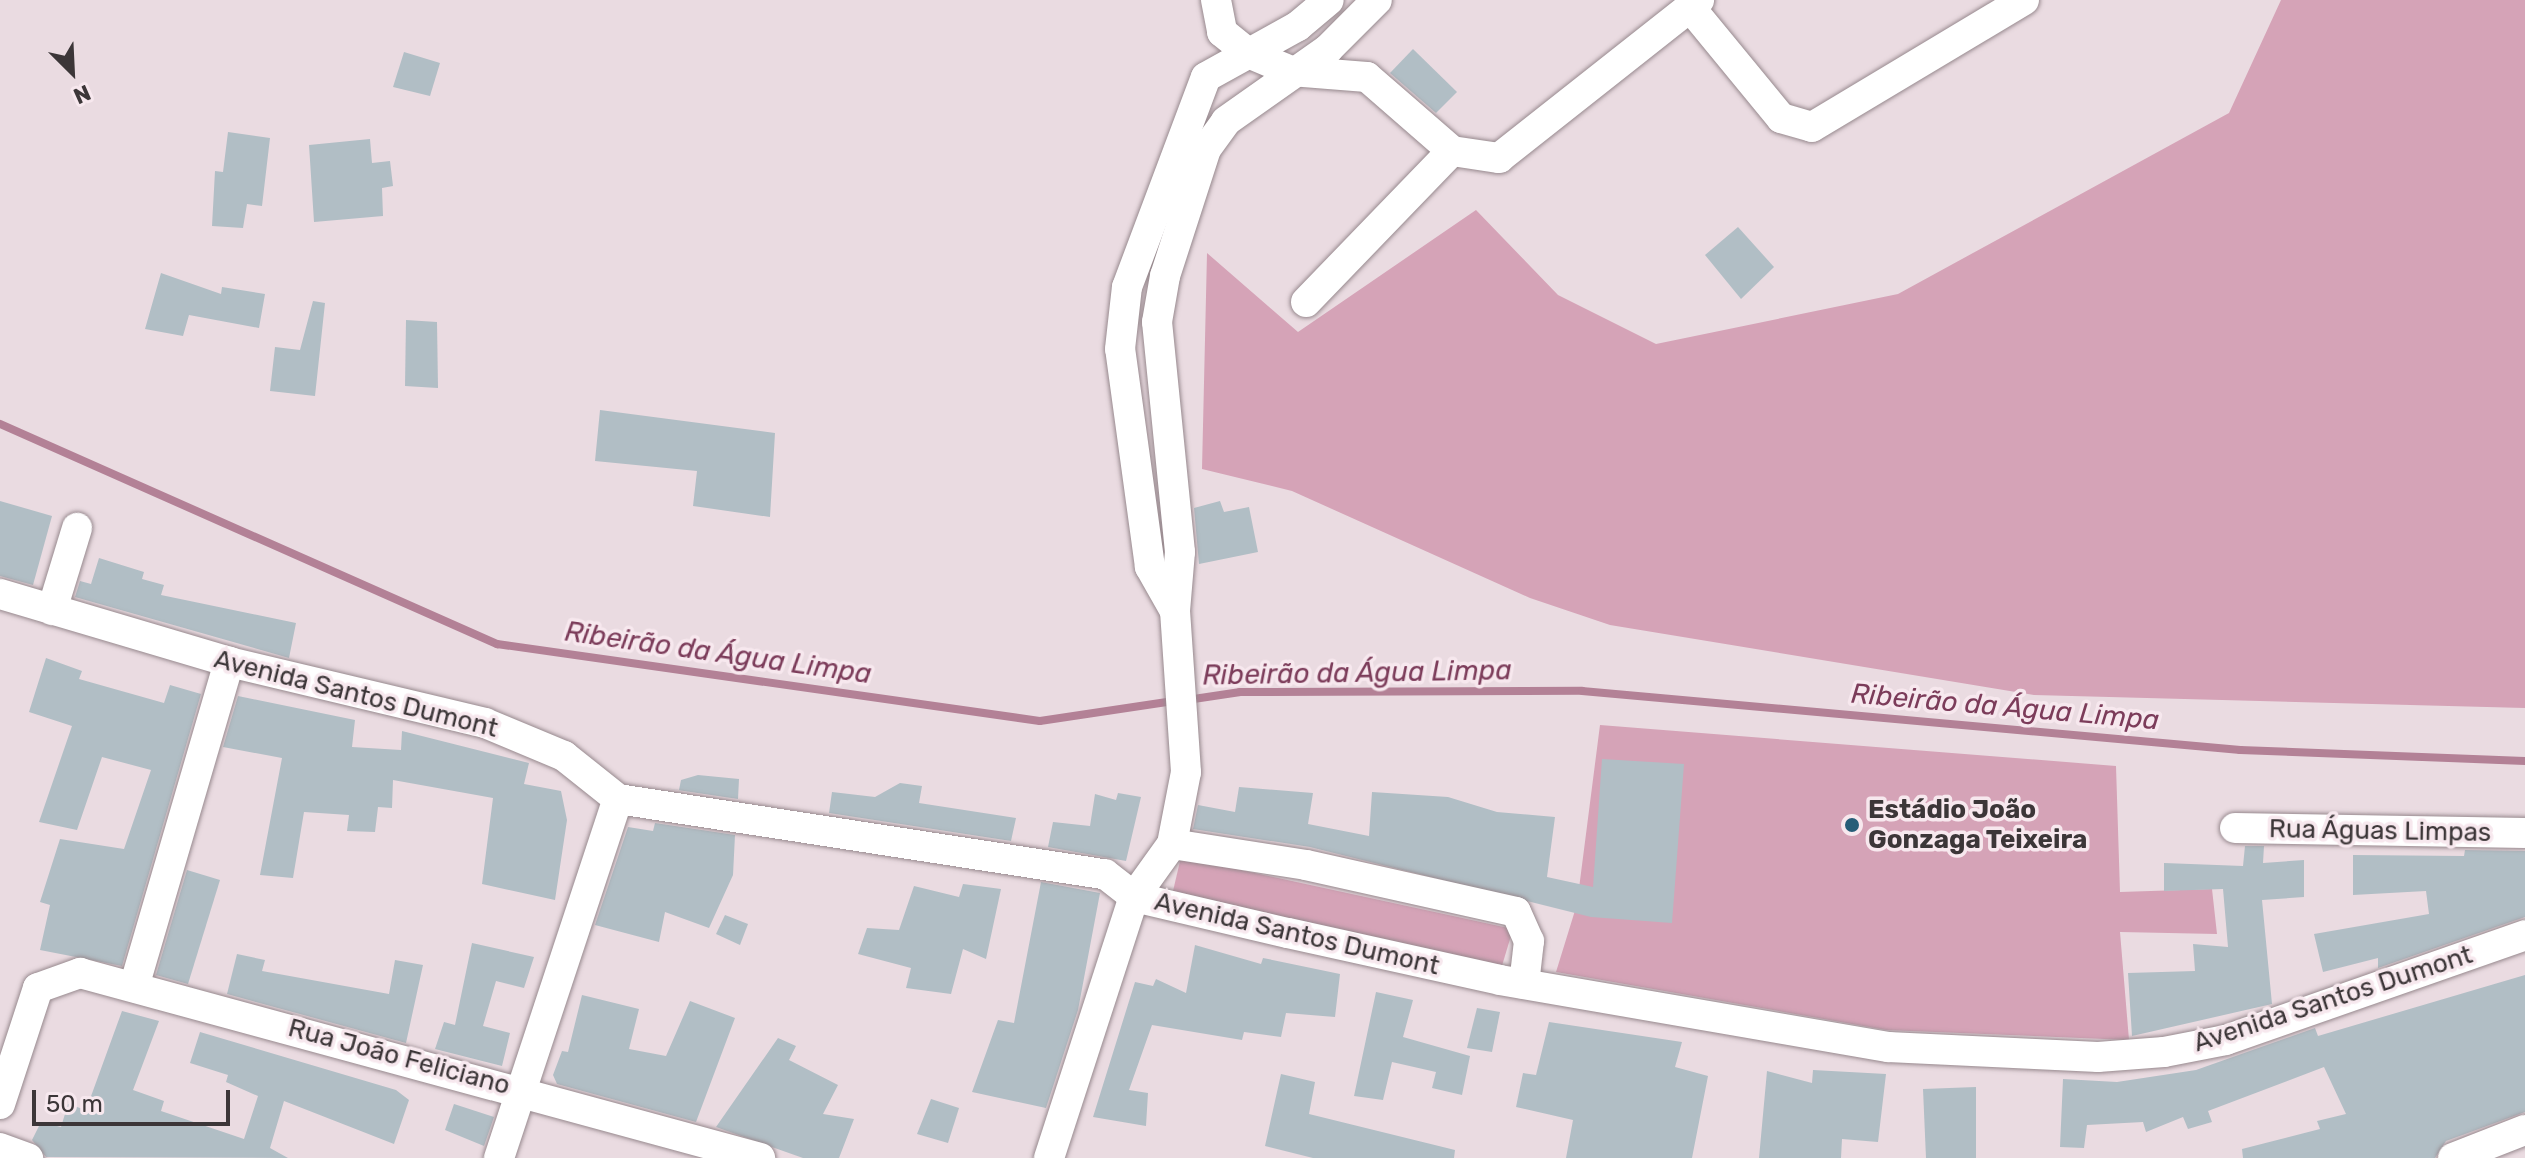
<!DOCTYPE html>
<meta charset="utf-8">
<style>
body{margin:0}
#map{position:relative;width:2525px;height:1158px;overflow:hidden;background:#eadbe1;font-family:Rubik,sans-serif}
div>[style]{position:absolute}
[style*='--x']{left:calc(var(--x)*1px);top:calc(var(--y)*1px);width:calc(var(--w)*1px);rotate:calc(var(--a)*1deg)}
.green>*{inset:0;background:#d5a3b7}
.stream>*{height:8px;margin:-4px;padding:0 4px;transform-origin:4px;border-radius:4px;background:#b38196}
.building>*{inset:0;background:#b1bec5}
.roads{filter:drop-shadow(0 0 2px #97898e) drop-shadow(0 0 2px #97898e)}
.minor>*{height:30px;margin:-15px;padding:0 15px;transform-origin:15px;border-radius:15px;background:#fff}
.dots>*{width:22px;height:22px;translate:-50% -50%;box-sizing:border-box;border:4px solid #f7e8ee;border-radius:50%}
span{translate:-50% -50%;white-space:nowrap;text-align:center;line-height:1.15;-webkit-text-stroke:7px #f7e8ee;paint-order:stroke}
.street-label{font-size:26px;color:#3c3638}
.poi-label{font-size:26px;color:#3c3638;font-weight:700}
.left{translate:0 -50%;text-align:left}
.water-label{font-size:28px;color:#7c3c5a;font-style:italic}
.north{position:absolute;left:32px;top:32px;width:80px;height:80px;-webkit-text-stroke:6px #f7e8ee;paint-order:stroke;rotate:156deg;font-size:22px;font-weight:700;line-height:32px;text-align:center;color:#3c3638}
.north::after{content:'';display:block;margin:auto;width:28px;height:36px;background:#3c3638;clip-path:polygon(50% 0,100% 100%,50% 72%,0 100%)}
.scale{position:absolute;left:32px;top:1090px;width:198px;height:36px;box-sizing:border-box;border:4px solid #3c3638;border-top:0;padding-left:10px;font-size:24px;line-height:28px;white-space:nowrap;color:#3c3638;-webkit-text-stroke:6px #f7e8ee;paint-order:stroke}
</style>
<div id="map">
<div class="green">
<div style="clip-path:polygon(2281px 0,2525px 0,2525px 708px,2034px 695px,1610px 625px,1530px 598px,1292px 491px,1202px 469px,1207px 253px,1298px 332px,1476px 210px,1558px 295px,1656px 344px,1898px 294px,2229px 113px)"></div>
<div style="clip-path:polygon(1600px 725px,2116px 766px,2120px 892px,2212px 889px,2217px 934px,2120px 932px,2129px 1040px,1886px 1030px,1556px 972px,1577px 904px)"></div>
<div style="clip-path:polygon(1181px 857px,1513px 929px,1501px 969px,1173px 891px)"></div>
</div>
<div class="stream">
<div style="--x:0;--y:424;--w:544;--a:23.88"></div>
<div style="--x:497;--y:644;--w:548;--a:8.07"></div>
<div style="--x:1040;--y:721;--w:135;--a:-8.5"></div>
<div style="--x:1187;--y:700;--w:54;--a:-8.6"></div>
<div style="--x:1240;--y:692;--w:342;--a:-0.2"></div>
<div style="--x:1582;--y:691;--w:661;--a:5.12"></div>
<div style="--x:2240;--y:750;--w:285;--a:2.2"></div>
</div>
<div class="building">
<div style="clip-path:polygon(1413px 49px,1457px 92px,1436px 113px,1390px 73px)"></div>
<div style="clip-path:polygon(404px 52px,440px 63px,430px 96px,393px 87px)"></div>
<div style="clip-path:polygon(228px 132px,270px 138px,262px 206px,247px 204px,243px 228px,212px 226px,215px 171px,223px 172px)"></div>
<div style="clip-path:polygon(370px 139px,372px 163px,390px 161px,393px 186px,382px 188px,383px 216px,314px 222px,309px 145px)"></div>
<div style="clip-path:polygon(1738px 227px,1774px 267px,1741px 299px,1705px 255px)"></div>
<div style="clip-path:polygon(161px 273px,221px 294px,222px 287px,265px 294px,259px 328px,189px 315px,183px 336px,145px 329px)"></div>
<div style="clip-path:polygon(313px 301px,325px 303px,315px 396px,270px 391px,275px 347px,300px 350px)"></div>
<div style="clip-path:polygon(406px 320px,437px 322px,438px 388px,405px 386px)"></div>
<div style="clip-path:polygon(600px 410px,775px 433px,770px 517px,693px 506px,697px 471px,595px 461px)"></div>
<div style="clip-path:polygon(0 501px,52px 516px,33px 585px,0 576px)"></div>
<div style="clip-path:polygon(1220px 501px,1224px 512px,1249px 507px,1258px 552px,1199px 564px,1194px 508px)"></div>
<div style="clip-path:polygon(99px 558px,144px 572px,142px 579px,164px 585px,161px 595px,296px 623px,289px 658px,75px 597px,80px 581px,91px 584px)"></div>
<div style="clip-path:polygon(46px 658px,82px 671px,79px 679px,164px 703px,170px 685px,201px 694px,122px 966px,40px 950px,50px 905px,40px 902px,60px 839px,124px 849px,151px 770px,102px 757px,77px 830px,39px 822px,72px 726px,29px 712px)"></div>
<div style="clip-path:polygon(238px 696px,355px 720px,352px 747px,401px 750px,402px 731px,529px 763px,524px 784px,561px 791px,567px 820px,555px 900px,482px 884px,493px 798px,393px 780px,392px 808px,378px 807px,375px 832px,347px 831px,349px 815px,304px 812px,293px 878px,260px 875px,282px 758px,223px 747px)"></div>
<div style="clip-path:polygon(1602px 759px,1684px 764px,1672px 923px,1591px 917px,1310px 847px,1193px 829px,1198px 805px,1235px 812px,1239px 787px,1313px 793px,1308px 824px,1369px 836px,1372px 792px,1448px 797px,1497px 812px,1555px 817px,1547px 877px,1593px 887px)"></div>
<div style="clip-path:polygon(698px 775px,739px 779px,738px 799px,664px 788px,679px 790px,681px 780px)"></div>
<div style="clip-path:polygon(900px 783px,922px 786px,919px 803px,1016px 818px,1011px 841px,829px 813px,832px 792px,875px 797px)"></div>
<div style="clip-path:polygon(1118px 793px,1141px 797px,1126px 861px,1048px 847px,1053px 822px,1090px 826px,1095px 794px,1116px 800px)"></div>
<div style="clip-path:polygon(655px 823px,735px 835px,733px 875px,709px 928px,665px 912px,659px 942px,595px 925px,628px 827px,653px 831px)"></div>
<div style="clip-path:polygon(2245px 846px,2264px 846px,2263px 863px,2304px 860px,2304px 897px,2262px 900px,2272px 1004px,2132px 1036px,2128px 973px,2195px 971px,2193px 944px,2228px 947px,2223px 889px,2164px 891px,2164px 863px,2243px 866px)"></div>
<div style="clip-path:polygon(2465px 850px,2525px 851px,2525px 917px,2378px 968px,2378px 958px,2323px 972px,2314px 934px,2429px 914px,2426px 891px,2353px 895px,2353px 855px,2464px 856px)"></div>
<div style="clip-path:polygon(187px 870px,220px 880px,188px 984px,156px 975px)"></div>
<div style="clip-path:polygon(1041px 882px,1100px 893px,1078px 1010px,1046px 1108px,972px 1092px,998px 1020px,1014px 1023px)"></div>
<div style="clip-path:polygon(963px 884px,1001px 889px,986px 959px,963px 949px,951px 994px,906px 988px,911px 968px,858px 954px,867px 928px,899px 930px,914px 886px,959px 897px)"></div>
<div style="clip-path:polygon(725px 915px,748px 924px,740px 945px,716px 934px)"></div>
<div style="clip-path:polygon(472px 943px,534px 957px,524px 988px,496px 981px,483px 1026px,510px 1033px,502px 1066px,435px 1049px,444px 1022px,455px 1025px)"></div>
<div style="clip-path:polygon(1195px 945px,1261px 964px,1263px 958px,1340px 974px,1335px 1017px,1286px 1013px,1281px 1037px,1244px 1032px,1242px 1040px,1152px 1025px,1129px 1090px,1148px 1093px,1146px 1126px,1093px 1117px,1135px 982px,1153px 986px,1156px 979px,1186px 993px)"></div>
<div style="clip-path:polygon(237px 954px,265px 960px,262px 971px,389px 994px,395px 960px,423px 965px,406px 1043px,227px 994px)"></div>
<div style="clip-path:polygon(2525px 975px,2525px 1112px,2446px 1141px,2435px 1158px,2243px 1158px,2242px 1149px,2320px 1129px,2317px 1121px,2346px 1114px,2324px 1067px,2208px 1111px,2212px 1122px,2188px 1129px,2183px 1117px,2146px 1132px,2143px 1122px,2087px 1125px,2084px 1148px,2060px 1147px,2063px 1079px,2117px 1082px,2196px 1070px,2315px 1028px,2318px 1036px)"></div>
<div style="clip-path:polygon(1376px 992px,1413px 1000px,1403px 1037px,1470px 1056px,1462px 1095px,1432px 1088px,1436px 1072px,1392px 1062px,1383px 1100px,1354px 1096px)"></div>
<div style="clip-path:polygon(582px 995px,639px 1009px,629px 1049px,666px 1056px,690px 1001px,735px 1018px,696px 1122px,557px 1084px,553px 1075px,562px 1051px,568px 1052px)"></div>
<div style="clip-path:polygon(1477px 1008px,1500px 1012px,1492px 1052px,1467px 1048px)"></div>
<div style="clip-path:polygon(122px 1011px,159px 1021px,133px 1090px,164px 1101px,161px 1111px,244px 1139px,258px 1096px,226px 1082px,228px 1075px,190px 1063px,200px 1032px,396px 1090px,409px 1100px,394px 1144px,284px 1101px,270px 1148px,288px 1158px,46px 1157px,32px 1140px,41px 1122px,61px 1127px,68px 1104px,86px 1110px)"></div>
<div style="clip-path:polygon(1549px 1022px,1682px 1042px,1675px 1067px,1708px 1076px,1692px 1158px,1566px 1158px,1573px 1120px,1516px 1107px,1523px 1073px,1536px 1075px)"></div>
<div style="clip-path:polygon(778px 1038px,796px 1046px,789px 1060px,838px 1085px,823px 1114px,854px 1119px,839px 1158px,803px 1158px,716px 1127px)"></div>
<div style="clip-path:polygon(1813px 1070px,1886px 1074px,1878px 1142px,1842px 1139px,1841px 1158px,1759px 1158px,1767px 1071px,1812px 1083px)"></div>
<div style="clip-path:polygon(1281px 1074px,1315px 1082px,1309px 1114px,1455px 1150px,1454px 1158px,1313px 1158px,1265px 1146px)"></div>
<div style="clip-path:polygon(1976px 1087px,1976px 1158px,1926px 1158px,1923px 1089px)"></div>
<div style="clip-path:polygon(931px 1099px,959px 1108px,948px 1143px,917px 1134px)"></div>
<div style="clip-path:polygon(454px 1104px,494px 1117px,484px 1146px,445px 1130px)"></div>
</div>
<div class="roads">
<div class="minor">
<div style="--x:1216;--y:0;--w:33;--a:79"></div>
<div style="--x:1222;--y:32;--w:33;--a:39"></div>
<div style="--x:1248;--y:53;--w:47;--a:22.7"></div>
<div style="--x:1291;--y:71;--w:76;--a:4.5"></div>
<div style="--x:1367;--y:77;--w:113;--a:41"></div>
<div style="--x:1689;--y:6;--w:145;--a:50.6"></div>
<div style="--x:1781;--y:118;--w:32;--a:16"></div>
<div style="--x:1812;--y:127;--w:247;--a:-30.9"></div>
<div style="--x:1306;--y:302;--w:210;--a:-46"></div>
<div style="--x:1452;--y:151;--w:48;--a:8.5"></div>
<div style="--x:1499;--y:158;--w:255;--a:-38.3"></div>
<div style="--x:0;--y:594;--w:239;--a:16.5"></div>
<div style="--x:229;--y:662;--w:263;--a:13.4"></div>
<div style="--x:485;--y:723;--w:86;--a:22.7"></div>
<div style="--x:564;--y:756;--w:69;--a:38.5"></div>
<div style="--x:618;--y:799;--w:493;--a:8.8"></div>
<div style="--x:1105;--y:874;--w:37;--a:38"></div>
<div style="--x:1134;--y:897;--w:158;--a:13.2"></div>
<div style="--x:1288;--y:933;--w:217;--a:12.5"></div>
<div style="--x:1500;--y:980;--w:394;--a:9.8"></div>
<div style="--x:1888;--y:1047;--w:210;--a:2.7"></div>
<div style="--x:2098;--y:1057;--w:66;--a:-4.3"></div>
<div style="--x:2164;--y:1052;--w:63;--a:-11"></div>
<div style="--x:2226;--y:1040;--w:317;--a:-19.3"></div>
<div style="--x:52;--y:610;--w:86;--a:-73"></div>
<div style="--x:1175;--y:611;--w:51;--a:-119.6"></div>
<div style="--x:1150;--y:567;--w:220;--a:-97.8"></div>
<div style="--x:1120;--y:349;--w:62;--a:-83.6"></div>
<div style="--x:1127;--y:287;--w:224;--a:-69.4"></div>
<div style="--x:1206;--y:77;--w:105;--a:-29"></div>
<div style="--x:1298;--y:26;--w:40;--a:-40"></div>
<div style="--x:2235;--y:828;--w:290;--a:1"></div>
<div style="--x:1172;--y:844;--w:136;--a:8.9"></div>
<div style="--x:1306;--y:865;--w:215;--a:12.6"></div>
<div style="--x:1516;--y:912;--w:32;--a:66"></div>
<div style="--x:1529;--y:941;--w:43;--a:96.6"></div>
<div style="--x:134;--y:987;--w:339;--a:-73.7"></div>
<div style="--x:0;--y:1104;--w:122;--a:-71.9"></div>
<div style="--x:38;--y:988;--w:45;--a:-19.7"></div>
<div style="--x:80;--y:973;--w:705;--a:15.22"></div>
<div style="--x:0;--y:1148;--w:30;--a:20"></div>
<div style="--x:499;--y:1158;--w:378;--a:-71.7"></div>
<div style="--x:1049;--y:1158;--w:274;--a:-72"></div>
<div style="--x:1134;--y:897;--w:65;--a:-54.4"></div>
<div style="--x:1172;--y:844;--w:73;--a:-79"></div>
<div style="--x:1186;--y:772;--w:161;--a:-93.9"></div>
<div style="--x:1175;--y:611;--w:59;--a:-85.2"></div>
<div style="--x:1180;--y:552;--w:231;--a:-95.7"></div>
<div style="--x:1157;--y:322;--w:47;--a:-80.1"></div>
<div style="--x:1165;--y:276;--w:133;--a:-72.1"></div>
<div style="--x:1206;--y:149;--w:34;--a:-54"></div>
<div style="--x:1226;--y:121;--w:125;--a:-35.2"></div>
<div style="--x:1328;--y:49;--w:69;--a:-45"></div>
<div style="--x:2453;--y:1158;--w:77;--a:-21.3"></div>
</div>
</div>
<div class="dots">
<div style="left:1852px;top:825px;background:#265d78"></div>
</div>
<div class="street-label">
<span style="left:356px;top:694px;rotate:14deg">Avenida Santos Dumont</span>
<span style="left:2380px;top:831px;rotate:1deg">Rua Águas Limpas</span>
<span style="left:1297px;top:934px;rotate:13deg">Avenida Santos Dumont</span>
<span style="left:2333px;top:999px;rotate:-18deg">Avenida Santos Dumont</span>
<span style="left:399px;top:1057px;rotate:15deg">Rua João Feliciano</span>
</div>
<div class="poi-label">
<span class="left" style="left:1868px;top:825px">Estádio João<br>Gonzaga Teixeira</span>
</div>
<div class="water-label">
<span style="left:718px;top:653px;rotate:8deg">Ribeirão da Água Limpa</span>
<span style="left:1357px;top:673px;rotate:-1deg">Ribeirão da Água Limpa</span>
<span style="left:2005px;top:707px;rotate:5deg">Ribeirão da Água Limpa</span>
</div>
<div class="north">N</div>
<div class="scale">50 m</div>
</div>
